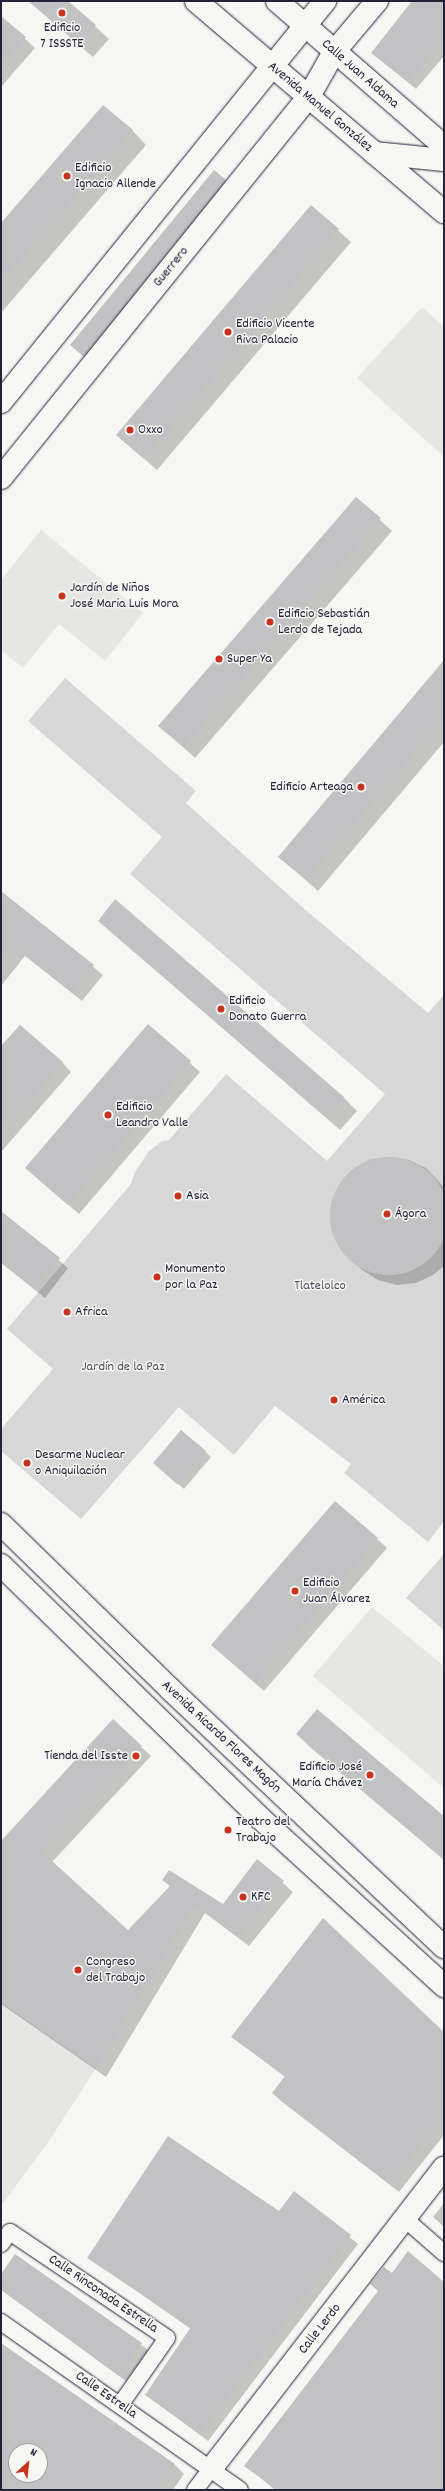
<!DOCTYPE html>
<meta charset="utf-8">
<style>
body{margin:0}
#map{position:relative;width:445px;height:2491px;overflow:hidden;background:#f6f6f2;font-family:Dekko,sans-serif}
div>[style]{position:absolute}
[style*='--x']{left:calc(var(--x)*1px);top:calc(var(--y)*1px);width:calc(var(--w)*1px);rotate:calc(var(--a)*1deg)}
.built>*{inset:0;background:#e6e6e4}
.green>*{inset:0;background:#d7d7d7}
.shadow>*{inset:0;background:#0003}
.building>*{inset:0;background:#c2c2c4}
.round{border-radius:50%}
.roads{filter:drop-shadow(0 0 1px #22223b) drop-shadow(0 0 1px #22223b)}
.street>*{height:16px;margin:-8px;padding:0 8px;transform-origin:8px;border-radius:8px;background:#f6f6f2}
.secondary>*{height:22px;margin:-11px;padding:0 11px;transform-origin:11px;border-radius:11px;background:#f6f6f2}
.primary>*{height:22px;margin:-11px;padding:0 11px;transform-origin:11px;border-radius:11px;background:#f6f6f2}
.dots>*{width:11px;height:11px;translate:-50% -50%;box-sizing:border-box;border:2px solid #f6f6f2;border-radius:50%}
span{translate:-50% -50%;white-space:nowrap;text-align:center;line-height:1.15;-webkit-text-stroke:3px #f6f6f2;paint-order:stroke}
.poi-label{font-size:14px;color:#22223b}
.left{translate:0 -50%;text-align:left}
.right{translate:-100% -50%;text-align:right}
.street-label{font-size:14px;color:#22223b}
.park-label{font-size:14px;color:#4f4f62}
.frame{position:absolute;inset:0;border:2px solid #22223b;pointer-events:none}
.north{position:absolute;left:8px;top:2443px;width:40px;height:40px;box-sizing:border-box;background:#f6f6f2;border:1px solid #a1a1a9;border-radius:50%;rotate:27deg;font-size:11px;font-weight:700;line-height:16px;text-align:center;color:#22223b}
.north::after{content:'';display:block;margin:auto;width:14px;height:18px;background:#c8321e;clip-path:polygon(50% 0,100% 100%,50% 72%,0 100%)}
</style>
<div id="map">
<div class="built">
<div style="clip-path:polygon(422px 307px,444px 327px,444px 457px,357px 378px)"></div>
<div style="clip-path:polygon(41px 530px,143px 613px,105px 661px,59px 624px,23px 668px,1px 650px,1px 580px)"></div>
<div style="clip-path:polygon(372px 1607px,444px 1666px,444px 1788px,313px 1676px)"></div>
<div style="clip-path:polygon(1px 2002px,96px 2068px,49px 2141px,1px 2206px)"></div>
</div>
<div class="green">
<div style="clip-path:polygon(65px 678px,196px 791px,186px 803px,302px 907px,428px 1013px,444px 995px,444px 1521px,428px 1542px,344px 1473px,351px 1464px,275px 1406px,234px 1455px,179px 1407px,81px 1519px,1px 1451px,1px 1429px,53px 1369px,7px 1329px,131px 1184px,135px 1172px,149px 1151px,162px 1141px,169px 1140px,226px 1074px,327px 1161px,385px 1094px,130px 874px,162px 837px,28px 721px)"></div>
<div style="clip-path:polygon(444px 1554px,444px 1630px,406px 1598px)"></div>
</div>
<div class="shadow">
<div style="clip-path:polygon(28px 1px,67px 1px,109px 39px,93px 57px)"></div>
<div style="clip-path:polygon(414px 1px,444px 1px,444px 56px,416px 89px,381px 60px)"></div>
<div style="clip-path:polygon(1px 17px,35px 48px,1px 87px)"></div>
<div style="clip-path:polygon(132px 130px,146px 145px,1px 313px,1px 225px)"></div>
<div style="clip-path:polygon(225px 181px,228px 183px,86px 358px,74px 348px)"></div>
<div style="clip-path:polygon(311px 206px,351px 242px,157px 470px,117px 435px)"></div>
<div style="clip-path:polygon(357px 499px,392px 531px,195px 758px,160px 726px)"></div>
<div style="clip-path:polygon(444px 662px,444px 742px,318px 891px,280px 857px)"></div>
<div style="clip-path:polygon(1px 892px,103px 975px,82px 1001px,25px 956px,1px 986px)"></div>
<div style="clip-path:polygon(99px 921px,343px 1097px,357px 1111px,340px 1130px)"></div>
<div style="clip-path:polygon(148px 1026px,200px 1072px,79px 1214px,36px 1177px)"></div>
<div style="clip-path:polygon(1px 1048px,62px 1062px,71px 1072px,1px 1152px)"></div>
<div style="clip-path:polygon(389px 1157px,409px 1160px,426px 1168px,444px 1187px,444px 1266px,433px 1275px,416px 1283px,397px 1285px,378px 1280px,361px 1269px,338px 1243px,332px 1224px,332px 1204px,339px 1186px,352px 1170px,369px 1160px)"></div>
<div style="clip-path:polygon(1px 1213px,68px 1268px,45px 1298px,1px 1263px)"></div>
<div style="clip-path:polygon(181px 1431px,211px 1457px,184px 1489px,160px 1468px)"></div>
<div style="clip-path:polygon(377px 1539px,387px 1548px,264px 1691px,212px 1645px)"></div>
<div style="clip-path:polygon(297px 1734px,444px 1817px,444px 1860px,311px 1748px)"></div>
<div style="clip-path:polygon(141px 1747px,151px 1756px,52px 1862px,128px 1931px,171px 1887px,223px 1906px,258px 1861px,293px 1892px,249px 1946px,205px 1913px,106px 2077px,1px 2004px,1px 1842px)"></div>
<div style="clip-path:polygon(444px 2033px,444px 2135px,399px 2192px,281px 2101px,273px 2093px,285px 2077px,232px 2037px)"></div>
<div style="clip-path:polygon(294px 2192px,358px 2244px,208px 2441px,146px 2395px,191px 2329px,89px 2258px,279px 2212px)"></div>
<div style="clip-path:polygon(444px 2203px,444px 2227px,433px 2217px)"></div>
<div style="clip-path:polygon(16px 2255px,148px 2350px,126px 2381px,1px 2290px,1px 2276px)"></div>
<div style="clip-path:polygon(392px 2274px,444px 2284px,444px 2490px,275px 2490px,246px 2466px)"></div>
<div style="clip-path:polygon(evenodd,1px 2345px,175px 2465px,184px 2474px,173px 2490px,1px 2490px,1px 2345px,16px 2451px,40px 2451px,40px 2475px,16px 2475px,16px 2451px)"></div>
</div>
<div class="building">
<div style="clip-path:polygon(29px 1px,68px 1px,96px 25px,79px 44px)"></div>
<div style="clip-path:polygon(412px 1px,444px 1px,444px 38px,408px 82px,371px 53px)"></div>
<div style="clip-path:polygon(1px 16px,26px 37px,1px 67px)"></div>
<div style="clip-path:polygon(103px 105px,133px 130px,1px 282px,1px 223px)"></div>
<div style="clip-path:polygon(214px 170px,226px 180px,83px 356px,70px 345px)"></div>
<div style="clip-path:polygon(311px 205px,339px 229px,144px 459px,116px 435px)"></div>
<div style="clip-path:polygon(356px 497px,381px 518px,183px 747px,158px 726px)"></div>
<div style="clip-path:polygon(444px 660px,444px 717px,306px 880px,278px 857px)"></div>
<div style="clip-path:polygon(1px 891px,94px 965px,72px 992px,15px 947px,1px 965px)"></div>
<div style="clip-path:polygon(115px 899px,344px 1097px,326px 1117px,98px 921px)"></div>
<div style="clip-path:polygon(148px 1024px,191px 1061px,68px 1205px,25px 1168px)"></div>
<div style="clip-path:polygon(20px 1025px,63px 1062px,1px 1133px,1px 1046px)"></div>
<div class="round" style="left:330px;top:1157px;width:118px;height:118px"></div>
<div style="clip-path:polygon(1px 1211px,60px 1258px,35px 1289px,1px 1262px)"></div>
<div style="clip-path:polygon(181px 1430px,206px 1451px,178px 1485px,153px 1463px)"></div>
<div style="clip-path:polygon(335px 1501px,378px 1538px,254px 1682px,211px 1645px)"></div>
<div style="clip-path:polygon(317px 1709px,444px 1816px,444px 1859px,296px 1734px)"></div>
<div style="clip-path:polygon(113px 1719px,142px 1746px,42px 1852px,128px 1930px,170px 1886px,162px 1880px,169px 1870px,223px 1904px,257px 1859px,284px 1881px,270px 1895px,239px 1937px,195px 1904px,96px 2068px,1px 2002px,1px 1841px)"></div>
<div style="clip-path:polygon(323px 1918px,444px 2032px,444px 2116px,390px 2184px,272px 2093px,285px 2076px,231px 2037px)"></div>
<div style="clip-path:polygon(168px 2136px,279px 2211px,294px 2191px,351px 2235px,200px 2434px,145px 2395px,191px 2327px,87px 2258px)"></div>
<div style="clip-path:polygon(408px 2251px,444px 2282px,444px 2490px,277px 2490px,244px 2466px,378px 2291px,370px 2284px,384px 2267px,392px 2273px)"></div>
<div style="clip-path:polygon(15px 2254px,142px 2343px,119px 2376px,1px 2289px,1px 2274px)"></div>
<div style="clip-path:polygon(evenodd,1px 2343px,175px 2464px,158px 2490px,1px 2490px,1px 2343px,16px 2451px,40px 2451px,40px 2475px,16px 2475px,16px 2451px)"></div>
</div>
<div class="roads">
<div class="street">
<div style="--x:405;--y:2219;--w:52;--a:41.1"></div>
<div style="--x:1;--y:2244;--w:15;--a:-53"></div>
<div style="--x:10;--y:2232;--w:189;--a:34"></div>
<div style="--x:167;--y:2338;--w:82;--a:125"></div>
<div style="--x:1;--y:2322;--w:292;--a:35.1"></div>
<div style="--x:195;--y:2490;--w:26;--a:-53"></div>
</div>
<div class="secondary">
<div style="--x:196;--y:1;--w:326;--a:40.4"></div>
<div style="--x:277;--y:1;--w:221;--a:41"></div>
<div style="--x:374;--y:153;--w:70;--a:5.7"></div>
<div style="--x:1;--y:478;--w:489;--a:-51.1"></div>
<div style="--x:308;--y:98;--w:53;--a:-60.5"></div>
<div style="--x:334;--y:52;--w:67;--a:-49.9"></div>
<div style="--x:1;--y:1524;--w:238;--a:44.3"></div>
<div style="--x:171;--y:1690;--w:375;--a:43.3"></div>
<div style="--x:1;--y:1565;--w:361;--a:44.3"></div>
<div style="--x:259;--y:1817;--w:251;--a:42.4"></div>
<div style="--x:211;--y:2469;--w:381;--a:-52.3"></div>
</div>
<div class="primary">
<div style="--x:1;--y:402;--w:516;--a:-51.06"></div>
</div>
</div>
<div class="dots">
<div style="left:62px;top:13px;background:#c8321e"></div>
<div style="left:67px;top:176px;background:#c8321e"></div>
<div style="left:228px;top:332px;background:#c8321e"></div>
<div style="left:130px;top:430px;background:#c8321e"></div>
<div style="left:62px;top:596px;background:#c8321e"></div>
<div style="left:270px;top:622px;background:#c8321e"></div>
<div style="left:219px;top:659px;background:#c8321e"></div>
<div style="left:361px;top:787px;background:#c8321e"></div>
<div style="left:221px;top:1009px;background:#c8321e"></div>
<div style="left:108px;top:1115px;background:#c8321e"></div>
<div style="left:178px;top:1196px;background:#c8321e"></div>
<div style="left:387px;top:1214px;background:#c8321e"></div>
<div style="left:157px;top:1277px;background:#c8321e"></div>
<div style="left:67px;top:1312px;background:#c8321e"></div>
<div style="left:334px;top:1400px;background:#c8321e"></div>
<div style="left:27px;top:1463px;background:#c8321e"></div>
<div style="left:295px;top:1591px;background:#c8321e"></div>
<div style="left:136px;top:1756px;background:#c8321e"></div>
<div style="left:370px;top:1775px;background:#c8321e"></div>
<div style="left:228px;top:1830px;background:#c8321e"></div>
<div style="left:243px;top:1897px;background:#c8321e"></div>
<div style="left:78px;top:1970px;background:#c8321e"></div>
</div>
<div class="poi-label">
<span style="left:62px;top:36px">Edificio<br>7 ISSSTE</span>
<span class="left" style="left:75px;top:176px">Edificio<br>Ignacio Allende</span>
<span class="left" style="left:236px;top:332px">Edificio Vicente<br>Riva Palacio</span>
<span class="left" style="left:138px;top:430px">Oxxo</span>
<span class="left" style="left:70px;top:596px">Jardín de Niños<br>José Maria Luis Mora</span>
<span class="left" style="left:278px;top:622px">Edificio Sebastián<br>Lerdo de Tejada</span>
<span class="left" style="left:227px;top:659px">Super Ya</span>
<span class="right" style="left:353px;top:787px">Edificio Arteaga</span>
<span class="left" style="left:229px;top:1009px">Edificio<br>Donato Guerra</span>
<span class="left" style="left:116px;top:1115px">Edificio<br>Leandro Valle</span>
<span class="left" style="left:186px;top:1196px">Asia</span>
<span class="left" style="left:395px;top:1214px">Ágora</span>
<span class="left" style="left:165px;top:1277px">Monumento<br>por la Paz</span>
<span class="left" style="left:75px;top:1312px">Africa</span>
<span class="left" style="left:342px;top:1400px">América</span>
<span class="left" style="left:35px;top:1463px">Desarme Nuclear<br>o Aniquilación</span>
<span class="left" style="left:303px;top:1591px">Edificio<br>Juan Álvarez</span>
<span class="right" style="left:128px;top:1756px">Tienda del Isste</span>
<span class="right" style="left:362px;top:1775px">Edificio José<br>María Chávez</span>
<span class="left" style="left:236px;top:1830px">Teatro del<br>Trabajo</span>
<span class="left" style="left:251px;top:1897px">KFC</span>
<span class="left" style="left:86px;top:1970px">Congreso<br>del Trabajo</span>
</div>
<div class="street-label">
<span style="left:360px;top:74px;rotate:41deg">Calle Juan Aldama</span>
<span style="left:320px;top:107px;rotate:40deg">Avenida Manuel González</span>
<span style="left:171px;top:267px;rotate:-51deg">Guerrero</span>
<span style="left:221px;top:1737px;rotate:43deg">Avenida Ricardo Flores Magón</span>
<span style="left:103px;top:2294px;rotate:34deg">Calle Rinconada Estrella</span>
<span style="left:320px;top:2329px;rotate:-52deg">Calle Lerdo</span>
<span style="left:106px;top:2395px;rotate:35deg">Calle Estrella</span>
</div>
<div class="park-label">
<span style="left:320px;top:1286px">Tlatelolco</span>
<span style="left:123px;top:1367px">Jardín de la Paz</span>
</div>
<div class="frame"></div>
<div class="north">N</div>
</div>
